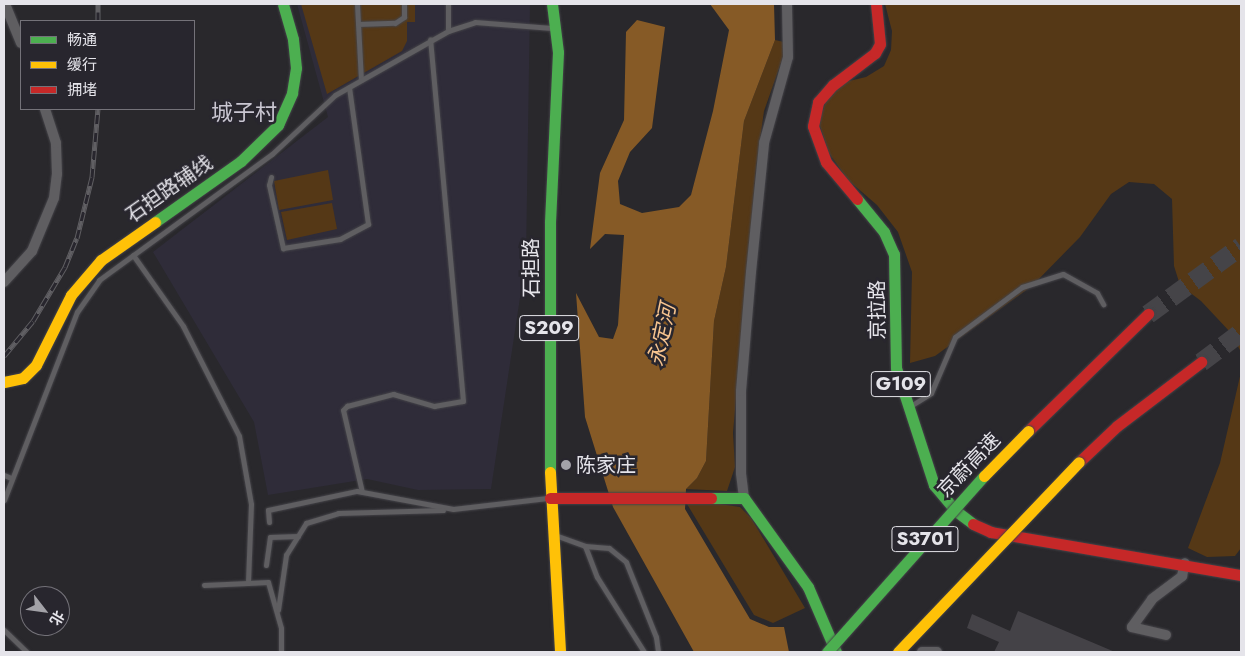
<!DOCTYPE html>
<meta charset="utf-8">
<style>
body{margin:0}
#map{position:relative;width:1245px;height:656px;overflow:hidden;background:#29282c;font-family:Jost,"Noto Sans SC",sans-serif}
div>[style]{position:absolute}
[style*='--x']{left:calc(var(--x)*1px);top:calc(var(--y)*1px);width:calc(var(--w)*1px);rotate:calc(var(--a)*1deg)}
.built>*{inset:0;background:#2f2c39}
.green>*{inset:0;background:#553816}
.water>*{inset:0;background:#865a26}
.building>*{inset:0;background:#444247}
.highway-tunnel>*{height:19px;margin-top:-9.5px;transform-origin:0;background:repeating-linear-gradient(90deg,#454448 0 19px,transparent 0 28px)}
.roads{filter:drop-shadow(0 0 1px #444348) drop-shadow(0 0 1px #444348)}
.lane>*{height:5px;margin:-2.5px;padding:0 2.5px;transform-origin:2.5px;border-radius:2.5px;background:#5f5e61}
.street>*{height:10px;margin:-5px;padding:0 5px;transform-origin:5px;border-radius:5px;background:#5f5e61}
.fast>*{height:11px;margin:-5.5px;padding:0 5.5px;transform-origin:5.5px;border-radius:5.5px;background:#4caf50}
.slow>*{height:11px;margin:-5.5px;padding:0 5.5px;transform-origin:5.5px;border-radius:5.5px;background:#ffc107}
.jam>*{height:11px;margin:-5.5px;padding:0 5.5px;transform-origin:5.5px;border-radius:5.5px;background:#c62828}
.rail>*{height:5px;margin-top:-2.5px;transform-origin:0;background:repeating-linear-gradient(90deg,#28262e 0 9px,#605f63 0 18px);box-sizing:border-box;border-block:1px solid #605f63}
.bridges{filter:drop-shadow(0 0 1px #444348) drop-shadow(0 0 1px #444348)}
.fast-bridge>*{height:11px;margin:-5.5px;padding:0 5.5px;transform-origin:5.5px;border-radius:5.5px;background:#4caf50}
.slow-bridge>*{height:11px;margin:-5.5px;padding:0 5.5px;transform-origin:5.5px;border-radius:5.5px;background:#ffc107}
.dots>*{width:14px;height:14px;translate:-50% -50%;box-sizing:border-box;border:2px solid #28262e;border-radius:50%}
span{translate:-50% -50%;white-space:nowrap;text-align:center;line-height:1.15;-webkit-text-stroke:5px #28262e;paint-order:stroke}
.shield-label span{padding:1px 4px;background:#28262e;border:1px solid;border-radius:4px;-webkit-text-stroke-width:0}
.shield-label{font-size:19px;color:#e5e4ea;font-weight:700}
.street-label{font-size:20px;color:#e5e4ea}
.poi-label{font-size:20px;color:#e5e4ea}
.left{translate:0 -50%;text-align:left}
.water-label{font-size:21px;color:#f7c48f;font-style:italic}
.quarter-label{font-size:22px;color:#c9c6d1}
.frame{position:absolute;inset:0;border:5px solid #e5e4ea;pointer-events:none}
.legend{position:absolute;left:20px;top:20px;width:175px;height:90px;box-sizing:border-box;background:#28262e;border:1px solid #747279;margin:0;padding:6px 9px;list-style:none;font-size:15px;color:#e5e4ea}
.legend li{display:flex;align-items:center;gap:10px;height:25px}
.legend b{width:25px;border:1px solid #747279}
.north{position:absolute;left:20px;top:586px;width:50px;height:50px;box-sizing:border-box;background:#28262e;border:1px solid #747279;border-radius:50%;rotate:120deg;font-size:14px;font-weight:700;line-height:20px;text-align:center;color:#e5e4ea}
.north::after{content:'';display:block;margin:auto;width:18px;height:22px;background:#a3a2a8;clip-path:polygon(50% 0,100% 100%,50% 72%,0 100%)}
</style>
<div id="map">
<div class="built">
<div style="clip-path:polygon(297px 4px,530px 4px,526px 258px,491px 489px,418px 490px,367px 479px,268px 495px,254px 422px,153px 252px,328px 117px)"></div>
</div>
<div class="green">
<div style="clip-path:polygon(301px 4px,415px 4px,415px 22px,407px 22px,407px 41px,402px 51px,327px 94px)"></div>
<div style="clip-path:polygon(885px 4px,1241px 4px,1241px 352px,1231px 333px,1201px 301px,1180px 285px,1174px 266px,1172px 199px,1154px 184px,1129px 182px,1111px 194px,1080px 237px,1032px 286px,935px 356px,910px 363px,912px 272px,898px 232px,877px 205px,848px 180px,829px 153px,819px 123px,827px 97px,845px 82px,866px 77px,884px 66px,891px 50px,892px 31px)"></div>
<div style="clip-path:polygon(775px 40px,788px 43px,764px 111px,756px 168px,733px 433px,735px 467px,727px 491px,686px 489px,697px 478px,706px 461px,714px 321px,726px 267px,744px 121px)"></div>
<div style="clip-path:polygon(328px 170px,333px 200px,279px 210px,274px 181px)"></div>
<div style="clip-path:polygon(332px 203px,337px 229px,287px 240px,281px 212px)"></div>
<div style="clip-path:polygon(1241px 372px,1241px 548px,1235px 556px,1207px 557px,1188px 548px,1220px 463px)"></div>
<div style="clip-path:polygon(713px 503px,740px 507px,751px 518px,805px 608px,773px 623px,754px 615px,687px 504px)"></div>
</div>
<div class="water">
<div style="clip-path:polygon(710px 4px,774px 4px,775px 40px,744px 121px,726px 267px,714px 321px,706px 461px,697px 478px,686px 489px,685px 509px,750px 619px,769px 627px,784px 627px,789px 652px,694px 652px,613px 507px,585px 417px,576px 293px,599px 337px,613px 339px,618px 325px,624px 235px,605px 234px,590px 249px,600px 173px,624px 120px,626px 32px,637px 20px,665px 27px,652px 128px,630px 152px,618px 181px,620px 204px,642px 213px,679px 207px,691px 195px,713px 111px,729px 30px)"></div>
</div>
<div class="building">
<div style="clip-path:polygon(1018px 611px,1070px 633px,1115px 652px,994px 652px,999px 642px,967px 628px,972px 614px,1010px 631px)"></div>
</div>
<div class="highway-tunnel">
<div style="--x:1148;--y:314;--w:115;--a:-36.2"></div>
<div style="--x:1201;--y:362;--w:50;--a:-36.9"></div>
</div>
<div class="roads">
<div class="lane">
<div style="--x:357;--y:4;--w:76;--a:87"></div>
<div style="--x:358;--y:24;--w:37;--a:-2"></div>
<div style="--x:395;--y:23;--w:11;--a:-34"></div>
<div style="--x:404;--y:17;--w:13;--a:-90"></div>
<div style="--x:448;--y:31;--w:27;--a:-90"></div>
<div style="--x:271;--y:177;--w:8;--a:104"></div>
<div style="--x:269;--y:185;--w:65;--a:77.5"></div>
<div style="--x:283;--y:248;--w:58;--a:-9"></div>
<div style="--x:340;--y:239;--w:32;--a:-28"></div>
<div style="--x:368;--y:224;--w:138;--a:-97.9"></div>
<div style="--x:133;--y:255;--w:87;--a:54.8"></div>
<div style="--x:183;--y:326;--w:123;--a:63"></div>
<div style="--x:239;--y:436;--w:69;--a:80"></div>
<div style="--x:251;--y:504;--w:79;--a:92.2"></div>
<div style="--x:248;--y:583;--w:20;--a:-3"></div>
<div style="--x:268;--y:582;--w:48;--a:74.2"></div>
<div style="--x:281;--y:628;--w:24;--a:90"></div>
<div style="--x:912;--y:405;--w:22;--a:-32"></div>
<div style="--x:931;--y:393;--w:61;--a:-66.8"></div>
<div style="--x:955;--y:337;--w:84;--a:-36.7"></div>
<div style="--x:1022;--y:287;--w:43;--a:-17.6"></div>
<div style="--x:1063;--y:274;--w:39;--a:29"></div>
<div style="--x:1097;--y:293;--w:13;--a:61"></div>
<div style="--x:4;--y:475;--w:8;--a:23"></div>
<div style="--x:362;--y:492;--w:84;--a:-103"></div>
<div style="--x:343;--y:410;--w:6;--a:-45"></div>
<div style="--x:347;--y:406;--w:48;--a:-14.6"></div>
<div style="--x:393;--y:394;--w:43;--a:16.3"></div>
<div style="--x:434;--y:406;--w:29;--a:-10"></div>
<div style="--x:463;--y:401;--w:363;--a:-95.2"></div>
<div style="--x:4;--y:500;--w:202;--a:-68.8"></div>
<div style="--x:77;--y:312;--w:39;--a:-55"></div>
<div style="--x:99;--y:280;--w:214;--a:-36.1"></div>
<div style="--x:272;--y:154;--w:86;--a:-43.1"></div>
<div style="--x:335;--y:95;--w:130;--a:-29.5"></div>
<div style="--x:448;--y:31;--w:28;--a:-18"></div>
<div style="--x:475;--y:22;--w:77;--a:4.5"></div>
<div style="--x:269;--y:522;--w:12;--a:-95"></div>
<div style="--x:268;--y:510;--w:91;--a:-12.1"></div>
<div style="--x:357;--y:491;--w:98;--a:10.6"></div>
<div style="--x:453;--y:509;--w:95;--a:-6.7"></div>
<div style="--x:555;--y:535;--w:32;--a:20"></div>
<div style="--x:585;--y:546;--w:33;--a:69"></div>
<div style="--x:597;--y:577;--w:89;--a:57.9"></div>
<div style="--x:585;--y:546;--w:24;--a:5"></div>
<div style="--x:609;--y:548;--w:22;--a:39"></div>
<div style="--x:626;--y:562;--w:81;--a:68.2"></div>
<div style="--x:656;--y:637;--w:15;--a:82"></div>
<div style="--x:266;--y:565;--w:28;--a:-82"></div>
<div style="--x:270;--y:537;--w:28;--a:-2"></div>
<div style="--x:204;--y:585;--w:44;--a:-2.6"></div>
<div style="--x:278;--y:610;--w:56;--a:-81.7"></div>
<div style="--x:286;--y:555;--w:38;--a:-58"></div>
<div style="--x:306;--y:523;--w:34;--a:-17"></div>
<div style="--x:338;--y:513;--w:105;--a:-1.6"></div>
<div style="--x:4;--y:630;--w:32;--a:44"></div>
</div>
<div class="street">
<div style="--x:5;--y:4;--w:42;--a:67.7"></div>
<div style="--x:4;--y:282;--w:42;--a:-47.9"></div>
<div style="--x:32;--y:251;--w:57;--a:-67.5"></div>
<div style="--x:54;--y:198;--w:24;--a:-83"></div>
<div style="--x:57;--y:174;--w:31;--a:-92"></div>
<div style="--x:56;--y:143;--w:36;--a:-108"></div>
<div style="--x:744;--y:498;--w:25;--a:-97"></div>
<div style="--x:741;--y:473;--w:82;--a:-90"></div>
<div style="--x:741;--y:391;--w:119;--a:-85.2"></div>
<div style="--x:751;--y:272;--w:130;--a:-84.2"></div>
<div style="--x:764;--y:143;--w:89;--a:-74.4"></div>
<div style="--x:788;--y:57;--w:53;--a:-91.1"></div>
<div style="--x:1166;--y:635;--w:35;--a:-167"></div>
<div style="--x:1132;--y:627;--w:34;--a:-54"></div>
<div style="--x:1152;--y:599;--w:38;--a:-37"></div>
<div style="--x:1182;--y:576;--w:13;--a:-77"></div>
<div style="--x:922;--y:652;--w:15;--a:0"></div>
</div>
<div class="fast">
<div style="--x:857;--y:199;--w:43;--a:50.7"></div>
<div style="--x:884;--y:232;--w:24;--a:66"></div>
<div style="--x:894;--y:254;--w:114;--a:89"></div>
<div style="--x:896;--y:368;--w:123;--a:72"></div>
<div style="--x:934;--y:485;--w:34;--a:50"></div>
<div style="--x:956;--y:511;--w:21;--a:37"></div>
<div style="--x:155;--y:222;--w:105;--a:-35.3"></div>
<div style="--x:241;--y:161;--w:52;--a:-44.2"></div>
<div style="--x:278;--y:125;--w:35;--a:-66"></div>
<div style="--x:292;--y:93;--w:25;--a:-81"></div>
<div style="--x:296;--y:68;--w:29;--a:-96"></div>
<div style="--x:293;--y:39;--w:36;--a:-106"></div>
<div style="--x:550;--y:472;--w:250;--a:-90"></div>
<div style="--x:550;--y:222;--w:170;--a:-87.3"></div>
<div style="--x:558;--y:52;--w:48;--a:-97.1"></div>
<div style="--x:711;--y:498;--w:33;--a:0"></div>
<div style="--x:744;--y:498;--w:110;--a:54.3"></div>
<div style="--x:808;--y:587;--w:71;--a:66.7"></div>
</div>
<div class="slow">
<div style="--x:4;--y:382;--w:19;--a:-12"></div>
<div style="--x:23;--y:378;--w:18;--a:-45"></div>
<div style="--x:36;--y:365;--w:78;--a:-63.4"></div>
<div style="--x:71;--y:295;--w:46;--a:-49.4"></div>
<div style="--x:101;--y:260;--w:66;--a:-35.1"></div>
<div style="--x:550;--y:472;--w:180;--a:86.8"></div>
</div>
<div class="jam">
<div style="--x:857;--y:199;--w:48;--a:-130"></div>
<div style="--x:826;--y:162;--w:38;--a:-110"></div>
<div style="--x:813;--y:126;--w:25;--a:-78"></div>
<div style="--x:818;--y:102;--w:23;--a:-49"></div>
<div style="--x:833;--y:85;--w:53;--a:-37.3"></div>
<div style="--x:875;--y:53;--w:10;--a:-61"></div>
<div style="--x:880;--y:44;--w:40;--a:-95.7"></div>
<div style="--x:1028;--y:431;--w:168;--a:-44.3"></div>
<div style="--x:1079;--y:462;--w:52;--a:-43.5"></div>
<div style="--x:1117;--y:426;--w:106;--a:-37.3"></div>
<div style="--x:550;--y:498;--w:161;--a:0"></div>
<div style="--x:973;--y:524;--w:20;--a:24"></div>
<div style="--x:991;--y:532;--w:254;--a:9.8"></div>
</div>
</div>
<div class="rail">
<div style="--x:98;--y:21;--w:17;--a:-90"></div>
<div style="--x:4;--y:356;--w:45;--a:-50.4"></div>
<div style="--x:33;--y:321;--w:63;--a:-59.3"></div>
<div style="--x:65;--y:267;--w:31;--a:-68"></div>
<div style="--x:77;--y:238;--w:63;--a:-76.2"></div>
<div style="--x:92;--y:177;--w:68;--a:-85"></div>
</div>
<div class="bridges">
<div class="fast-bridge">
<div style="--x:827;--y:652;--w:236;--a:-48.3"></div>
</div>
<div class="slow-bridge">
<div style="--x:984;--y:476;--w:63;--a:-45.6"></div>
<div style="--x:898;--y:652;--w:262;--a:-46.4"></div>
</div>
</div>
<div class="dots">
<div style="left:566px;top:465px;background:#a3a2a8"></div>
</div>
<div class="shield-label">
<span style="left:549px;top:328px">S209</span>
<span style="left:901px;top:384px">G109</span>
<span style="left:925px;top:539px">S3701</span>
</div>
<div class="street-label">
<span style="left:169px;top:189px;rotate:-35deg">石担路辅线</span>
<span style="left:531px;top:268px;rotate:-90deg">石担路</span>
<span style="left:877px;top:310px;rotate:-90deg">京拉路</span>
<span style="left:969px;top:465px;rotate:-46deg">京蔚高速</span>
</div>
<div class="poi-label">
<span class="left" style="left:576px;top:465px">陈家庄</span>
</div>
<div class="water-label">
<span style="left:662px;top:335px;rotate:-78deg">永定河</span>
</div>
<div class="quarter-label">
<span style="left:244px;top:113px">城子村</span>
</div>
<div class="frame"></div>
<ul class="legend">
<li><b style="height:6px;background:#4caf50"></b>畅通</li>
<li><b style="height:6px;background:#ffc107"></b>缓行</li>
<li><b style="height:6px;background:#c62828"></b>拥堵</li>
</ul>
<div class="north">北</div>
</div>
